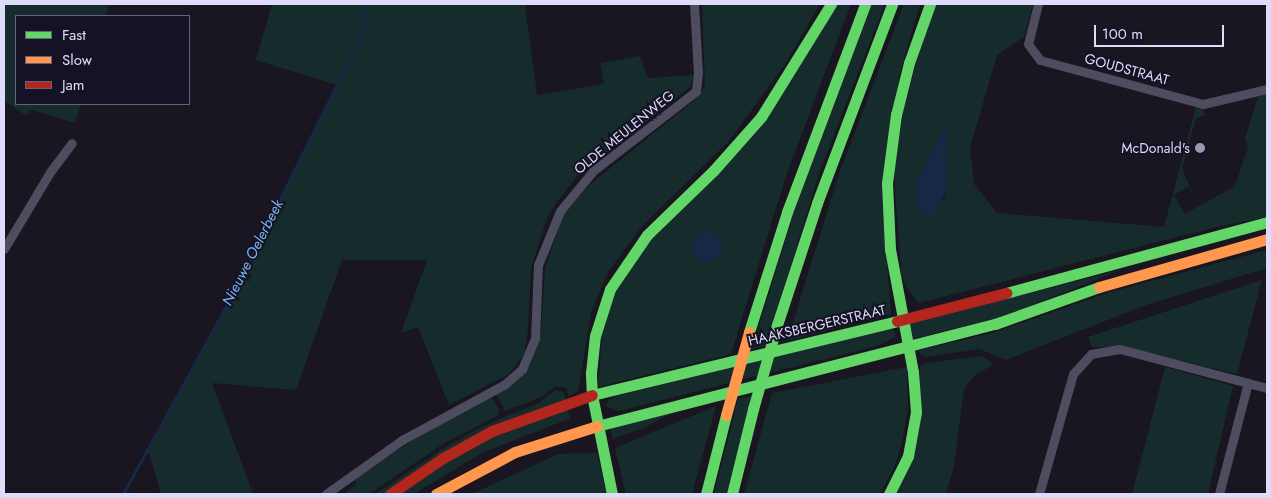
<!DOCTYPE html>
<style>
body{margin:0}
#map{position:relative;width:1271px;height:498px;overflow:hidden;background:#191621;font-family:Jost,sans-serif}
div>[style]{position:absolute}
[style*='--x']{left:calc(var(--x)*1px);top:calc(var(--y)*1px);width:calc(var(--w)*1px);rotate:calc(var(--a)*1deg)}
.green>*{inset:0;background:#162b2b}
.water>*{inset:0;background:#172845}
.round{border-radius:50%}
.stream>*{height:2.5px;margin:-1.25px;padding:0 1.25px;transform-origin:1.25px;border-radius:1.25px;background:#172845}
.street>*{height:9px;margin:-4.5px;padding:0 4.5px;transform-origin:4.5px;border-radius:4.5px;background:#4e4c5f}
.fast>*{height:11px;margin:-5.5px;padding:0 5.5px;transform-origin:5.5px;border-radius:5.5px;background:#63d668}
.slow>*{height:11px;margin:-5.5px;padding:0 5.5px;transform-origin:5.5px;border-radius:5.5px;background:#ff974d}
.jam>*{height:11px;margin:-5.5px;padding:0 5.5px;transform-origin:5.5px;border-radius:5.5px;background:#b3261e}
.fast-bridge>*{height:11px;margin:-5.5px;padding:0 5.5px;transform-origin:5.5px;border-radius:5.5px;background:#63d668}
.slow-bridge>*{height:11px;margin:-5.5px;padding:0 5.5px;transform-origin:5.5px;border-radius:5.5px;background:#ff974d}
.dots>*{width:14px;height:14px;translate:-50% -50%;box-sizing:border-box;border:2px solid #161225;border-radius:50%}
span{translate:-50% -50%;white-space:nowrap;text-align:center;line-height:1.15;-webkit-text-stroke:4px #161225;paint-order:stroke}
.street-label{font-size:14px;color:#dfdbfa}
.poi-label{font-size:14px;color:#dfdbfa}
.right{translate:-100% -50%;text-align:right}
.water-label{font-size:15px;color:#76b5ed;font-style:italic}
.frame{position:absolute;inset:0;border:5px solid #dfdbfa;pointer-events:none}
.legend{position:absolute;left:15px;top:15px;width:175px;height:90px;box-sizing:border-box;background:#161225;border:1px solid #66627a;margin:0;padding:6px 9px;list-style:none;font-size:15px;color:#dfdbfa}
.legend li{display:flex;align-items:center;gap:10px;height:25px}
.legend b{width:25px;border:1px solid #66627a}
.scale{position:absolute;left:1094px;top:25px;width:130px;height:22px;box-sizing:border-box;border:2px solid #dfdbfa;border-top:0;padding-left:6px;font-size:15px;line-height:18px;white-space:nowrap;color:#dfdbfa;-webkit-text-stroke:4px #161225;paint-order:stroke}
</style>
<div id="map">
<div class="green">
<div style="clip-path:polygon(4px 4px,109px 4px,106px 16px,16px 16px,16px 104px,81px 104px,75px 123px,31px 110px,26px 116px,4px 100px)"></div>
<div style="clip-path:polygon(272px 4px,532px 4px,525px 5px,537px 95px,604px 84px,600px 63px,640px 56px,648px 78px,693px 75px,693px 78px,690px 87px,576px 177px,556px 203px,547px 219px,531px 268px,528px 329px,524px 355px,509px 374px,449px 405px,418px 327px,401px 333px,427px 260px,342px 260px,296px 390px,212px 383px,253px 494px,161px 494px,148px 450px,232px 296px,337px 85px,256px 60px)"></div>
<div style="clip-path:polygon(702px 4px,820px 4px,786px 63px,729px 141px,643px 225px,608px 272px,591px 313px,578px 391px,569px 397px,566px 388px,556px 386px,539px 398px,505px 411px,496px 394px,527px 367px,536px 350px,541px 331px,545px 268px,563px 215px,588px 186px,695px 100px,705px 86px)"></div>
<div style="clip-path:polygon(837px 4px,851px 4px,786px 176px,731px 354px,598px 387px,602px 335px,614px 296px,636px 256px,709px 181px)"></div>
<div style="clip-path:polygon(872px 4px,885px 4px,820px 171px,766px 346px,752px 349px,802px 186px)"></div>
<div style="clip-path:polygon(904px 4px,920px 4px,899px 76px,884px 219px,891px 314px,787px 341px,840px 171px)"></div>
<div style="clip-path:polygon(evenodd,933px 4px,1033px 4px,1024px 37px,997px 55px,970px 148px,974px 184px,997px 213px,1164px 227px,1196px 107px,1204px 109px,1205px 115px,1196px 118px,1182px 168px,1192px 192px,1188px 187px,1174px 195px,1185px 214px,1235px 186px,1248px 147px,1245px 138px,1258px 97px,1267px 94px,1267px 217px,1212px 228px,919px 303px,906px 287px,901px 273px,894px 174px,904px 107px,933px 4px,947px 121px,946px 190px,945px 198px,926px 218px,915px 200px,918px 180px,947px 121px)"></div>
<div style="clip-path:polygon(1267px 250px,1267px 268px,1146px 305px,1006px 360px,979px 349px,925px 357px,917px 351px,992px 333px,1110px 292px)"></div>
<div style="clip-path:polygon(1121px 270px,1001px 317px,912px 339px,909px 323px)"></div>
<div style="clip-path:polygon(1262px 280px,1237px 374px,1124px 347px,1092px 347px,1088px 337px)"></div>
<div style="clip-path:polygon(891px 328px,896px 333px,895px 337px,880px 345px,619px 411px,606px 406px,607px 401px,616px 396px)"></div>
<div style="clip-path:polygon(982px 356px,994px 364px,974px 376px,964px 389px,954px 466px,946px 494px,895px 494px,919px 396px,920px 367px,925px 363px)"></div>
<div style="clip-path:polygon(907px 367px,908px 407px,902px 443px,894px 468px,879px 494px,744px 494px,772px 393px)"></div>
<div style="clip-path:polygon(1165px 367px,1233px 386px,1208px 494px,1132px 494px)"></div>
<div style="clip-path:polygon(555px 390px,563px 392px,566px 399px,384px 494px,375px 494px,444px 448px,483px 426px,539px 403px)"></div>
<div style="clip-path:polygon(490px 394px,500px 411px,497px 416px,443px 444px,369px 494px,343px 494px,357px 484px,353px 479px,373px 465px)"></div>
<div style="clip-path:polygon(752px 396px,727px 494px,714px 494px,738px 399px)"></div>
<div style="clip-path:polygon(566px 406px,571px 418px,482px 453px,414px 494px,394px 494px,466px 447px)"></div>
<div style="clip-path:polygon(716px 406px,692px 494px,626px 494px,615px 448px)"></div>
<div style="clip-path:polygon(683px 407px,644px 428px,613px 439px,610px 429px)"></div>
<div style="clip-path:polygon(597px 453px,607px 494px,472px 494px,558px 454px)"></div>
</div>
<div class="water">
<div style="clip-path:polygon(947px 121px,946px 190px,938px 212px,926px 218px,915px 200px,918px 180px)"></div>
<div class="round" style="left:692px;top:232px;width:30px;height:30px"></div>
</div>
<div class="stream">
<div style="--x:123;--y:494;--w:226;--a:-61.2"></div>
<div style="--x:232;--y:296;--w:281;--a:-63.6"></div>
<div style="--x:357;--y:44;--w:41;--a:-74.6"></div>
</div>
<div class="street">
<div style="--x:1038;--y:4;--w:41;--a:104"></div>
<div style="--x:1028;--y:44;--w:20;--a:53"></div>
<div style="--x:1040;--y:60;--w:169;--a:15.1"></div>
<div style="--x:1203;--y:104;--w:66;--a:-13.2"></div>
<div style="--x:4;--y:249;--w:90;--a:-59.1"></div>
<div style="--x:50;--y:172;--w:36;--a:-53"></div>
<div style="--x:326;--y:494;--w:93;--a:-35.4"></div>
<div style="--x:402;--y:440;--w:117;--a:-28.5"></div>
<div style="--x:505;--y:384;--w:23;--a:-41"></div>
<div style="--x:522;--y:369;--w:33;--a:-67"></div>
<div style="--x:535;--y:339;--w:74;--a:-87.7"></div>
<div style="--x:538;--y:265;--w:58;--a:-67.8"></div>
<div style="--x:560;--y:211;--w:52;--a:-50.5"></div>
<div style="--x:593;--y:171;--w:130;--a:-37.8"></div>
<div style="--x:696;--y:91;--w:18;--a:-84"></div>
<div style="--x:698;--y:73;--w:69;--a:-93.3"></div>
<div style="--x:1039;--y:494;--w:125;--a:-74.2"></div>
<div style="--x:1073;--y:374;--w:27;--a:-48"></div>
<div style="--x:1091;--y:354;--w:29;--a:-10"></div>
<div style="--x:1120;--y:349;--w:132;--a:14.9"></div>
<div style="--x:1219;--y:494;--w:115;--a:-75.4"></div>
<div style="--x:1248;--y:383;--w:20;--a:15"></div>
</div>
<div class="fast">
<div style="--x:1006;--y:293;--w:270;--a:-15.2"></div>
<div style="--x:777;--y:325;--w:128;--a:-71.8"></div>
<div style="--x:817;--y:203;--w:213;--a:-69.3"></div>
<div style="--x:749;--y:332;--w:126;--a:-72.4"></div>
<div style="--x:787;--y:212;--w:222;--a:-69.4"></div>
<div style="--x:592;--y:395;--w:314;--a:-13.6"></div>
<div style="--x:597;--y:426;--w:411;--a:-14.4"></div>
<div style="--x:995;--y:324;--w:110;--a:-19.6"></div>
<div style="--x:612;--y:494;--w:101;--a:-101.4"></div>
<div style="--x:592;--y:395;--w:22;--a:-93"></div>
<div style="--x:591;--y:373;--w:37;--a:-84"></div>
<div style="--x:595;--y:336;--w:49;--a:-72.3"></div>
<div style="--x:610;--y:289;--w:65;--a:-55.6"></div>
<div style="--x:647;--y:235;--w:93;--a:-44.1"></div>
<div style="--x:714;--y:170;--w:71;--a:-48.4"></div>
<div style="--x:761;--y:117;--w:133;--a:-58.2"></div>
<div style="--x:706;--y:494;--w:81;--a:-75.8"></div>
<div style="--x:732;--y:494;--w:88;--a:-76.1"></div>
<div style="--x:889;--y:494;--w:42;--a:-63.4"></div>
<div style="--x:908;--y:456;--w:45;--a:-79.7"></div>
<div style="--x:916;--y:412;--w:40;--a:-94.3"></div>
<div style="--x:913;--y:372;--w:125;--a:-100.6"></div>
<div style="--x:890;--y:249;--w:66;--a:-92.6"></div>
<div style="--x:887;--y:183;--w:69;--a:-82.5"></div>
<div style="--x:896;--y:115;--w:54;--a:-76"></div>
<div style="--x:909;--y:63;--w:63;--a:-70.4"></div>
</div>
<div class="slow">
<div style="--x:1099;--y:287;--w:175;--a:-15.9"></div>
<div style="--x:436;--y:494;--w:89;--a:-28"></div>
<div style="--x:515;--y:452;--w:86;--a:-17.6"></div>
</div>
<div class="jam">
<div style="--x:897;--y:321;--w:113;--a:-14.4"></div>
<div style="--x:390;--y:494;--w:64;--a:-34.2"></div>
<div style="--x:443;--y:458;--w:56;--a:-28.9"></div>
<div style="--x:492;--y:431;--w:106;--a:-19.8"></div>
</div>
<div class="fast-bridge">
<div style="--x:753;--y:409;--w:87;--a:-74.1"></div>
</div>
<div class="slow-bridge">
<div style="--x:726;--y:415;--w:86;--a:-74.5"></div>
</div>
<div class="dots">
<div style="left:1200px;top:148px;background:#9a96ae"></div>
</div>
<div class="street-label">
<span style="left:1127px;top:69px;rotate:15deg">GOUDSTRAAT</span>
<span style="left:624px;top:132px;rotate:-39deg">OLDE MEULENWEG</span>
<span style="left:817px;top:325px;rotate:-13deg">HAAKSBERGERSTRAAT</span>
</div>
<div class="poi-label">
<span class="right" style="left:1190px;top:148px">McDonald's</span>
</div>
<div class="water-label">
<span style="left:253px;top:253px;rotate:-63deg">Nieuwe Oelerbeek</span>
</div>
<div class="frame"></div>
<ul class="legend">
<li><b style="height:6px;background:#63d668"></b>Fast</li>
<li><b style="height:6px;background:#ff974d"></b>Slow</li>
<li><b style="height:6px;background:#b3261e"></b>Jam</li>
</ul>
<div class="scale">100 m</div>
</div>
